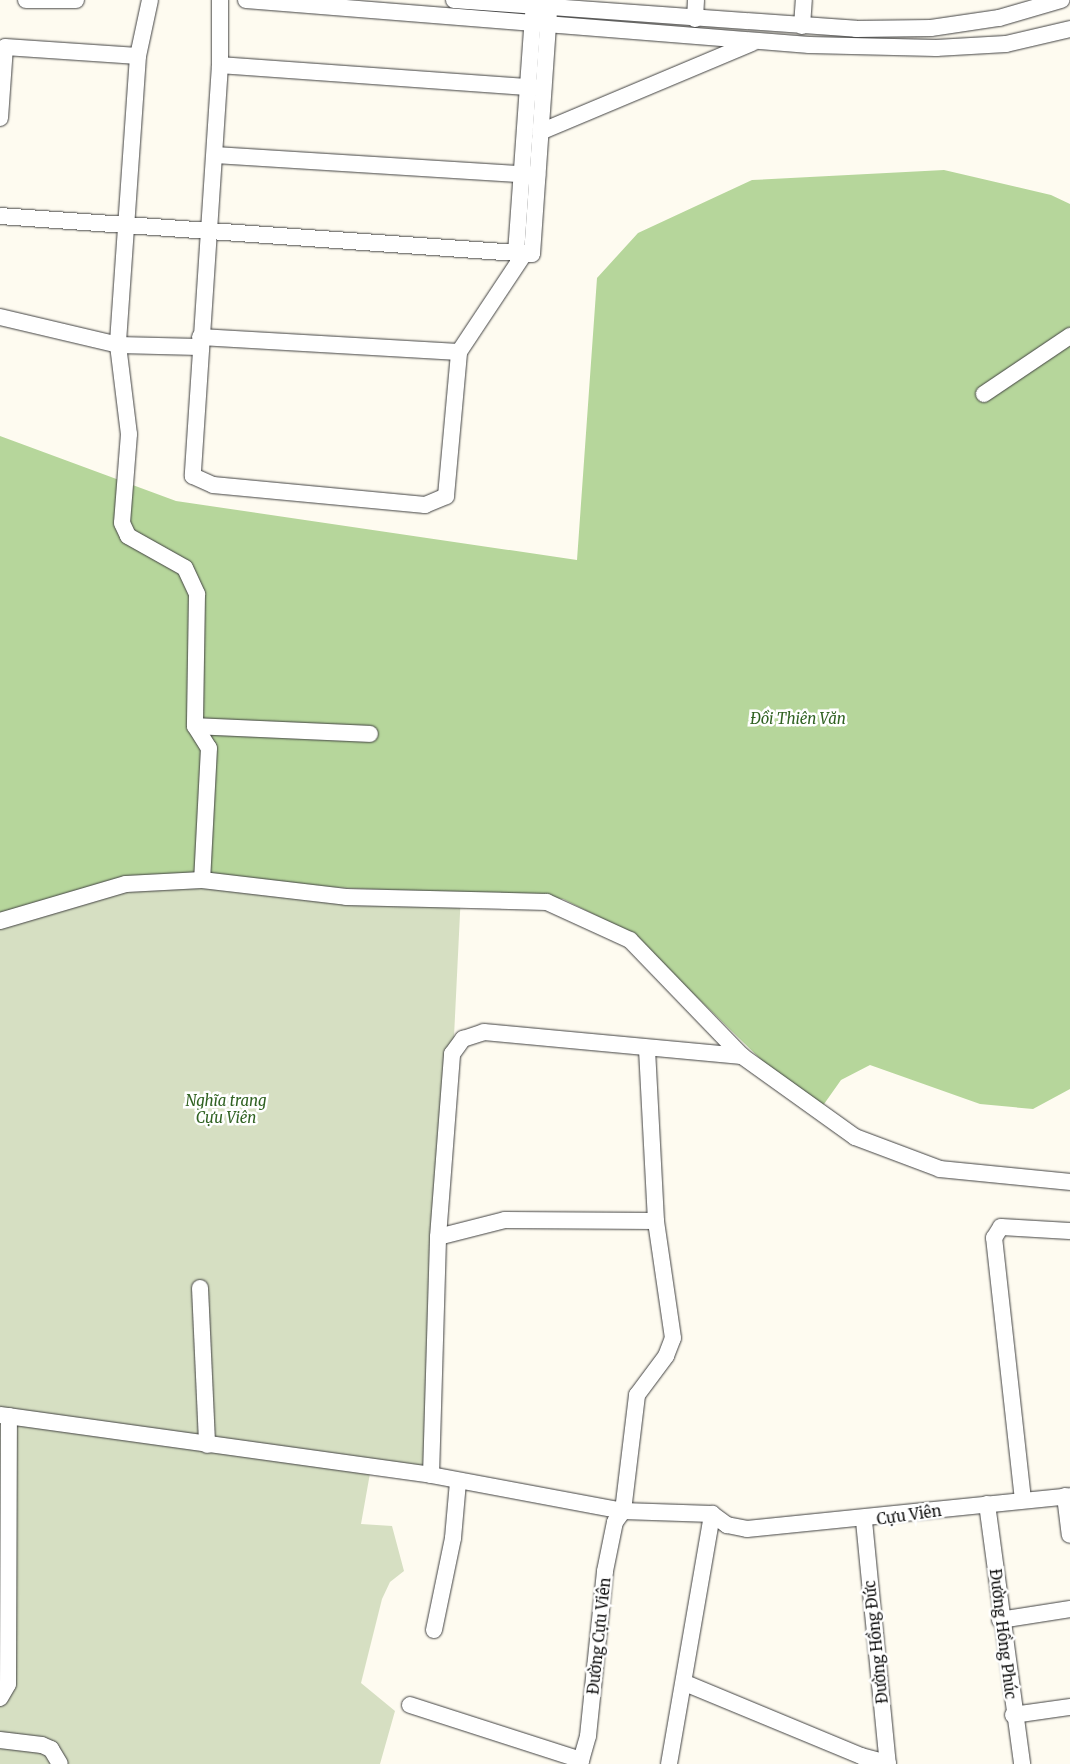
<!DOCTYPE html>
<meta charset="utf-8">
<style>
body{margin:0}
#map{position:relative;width:1070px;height:1764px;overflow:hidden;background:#fefbf0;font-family:Merriweather,serif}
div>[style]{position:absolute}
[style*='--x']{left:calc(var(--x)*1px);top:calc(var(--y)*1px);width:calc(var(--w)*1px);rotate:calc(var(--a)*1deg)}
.forest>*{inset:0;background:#b6d69b}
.cemetery>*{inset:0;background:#d6dfc2}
.roads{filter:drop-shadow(0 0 1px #414141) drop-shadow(0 0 1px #414141)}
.minor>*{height:16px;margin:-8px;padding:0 8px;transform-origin:8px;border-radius:8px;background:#fff}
span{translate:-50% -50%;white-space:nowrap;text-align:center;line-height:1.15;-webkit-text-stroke:5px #fff;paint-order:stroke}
.park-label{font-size:15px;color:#306222;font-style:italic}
.street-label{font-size:15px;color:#0e0e0e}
</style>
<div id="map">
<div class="forest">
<div style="clip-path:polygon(944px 170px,1051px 195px,1070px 204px,1070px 1089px,1033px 1109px,980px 1104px,870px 1065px,841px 1080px,817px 1114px,631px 933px,563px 899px,461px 893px,0 915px,0 436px,176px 501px,577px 560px,597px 278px,638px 233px,752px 180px)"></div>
</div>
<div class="cemetery">
<div style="clip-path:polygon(131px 878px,461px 893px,433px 1468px,372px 1462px,361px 1524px,392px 1526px,404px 1571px,390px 1582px,382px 1599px,361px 1683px,395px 1711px,380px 1764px,0 1764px,0 915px)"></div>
</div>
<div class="roads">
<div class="minor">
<div style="--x:26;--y:0;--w:50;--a:0"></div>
<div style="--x:220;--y:0;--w:65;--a:90"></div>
<div style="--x:220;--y:65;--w:412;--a:93.8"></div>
<div style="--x:193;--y:476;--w:22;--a:24"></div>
<div style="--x:213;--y:485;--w:213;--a:5.4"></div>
<div style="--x:425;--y:505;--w:23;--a:-23"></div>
<div style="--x:446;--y:496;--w:145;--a:-84.8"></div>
<div style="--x:459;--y:352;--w:118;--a:-56.4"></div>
<div style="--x:246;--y:0;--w:565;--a:4.57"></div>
<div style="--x:809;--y:45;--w:127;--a:1.4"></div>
<div style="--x:936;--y:48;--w:70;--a:-3.3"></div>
<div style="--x:1006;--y:44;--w:66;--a:-13.2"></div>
<div style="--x:454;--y:0;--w:403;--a:4.1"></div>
<div style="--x:856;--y:29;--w:75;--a:-0.8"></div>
<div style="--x:931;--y:28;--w:69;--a:-8.4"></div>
<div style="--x:999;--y:18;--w:65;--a:-16.2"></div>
<div style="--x:695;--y:19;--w:19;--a:-87"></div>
<div style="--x:802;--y:26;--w:26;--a:-86"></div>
<div style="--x:138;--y:56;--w:290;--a:94"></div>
<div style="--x:118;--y:345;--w:90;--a:83"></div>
<div style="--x:129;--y:434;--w:89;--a:94.5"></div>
<div style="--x:122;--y:523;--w:14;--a:65"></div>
<div style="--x:128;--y:536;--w:65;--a:29.3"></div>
<div style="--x:185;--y:568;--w:29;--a:65"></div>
<div style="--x:197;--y:594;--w:132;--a:90.9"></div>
<div style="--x:195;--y:726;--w:26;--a:58"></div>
<div style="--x:209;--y:748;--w:132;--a:93"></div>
<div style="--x:220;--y:65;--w:324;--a:4.1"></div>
<div style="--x:0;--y:118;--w:71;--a:-86"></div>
<div style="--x:5;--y:47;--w:133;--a:3.9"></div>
<div style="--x:138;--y:56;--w:57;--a:-77.9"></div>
<div style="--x:540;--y:132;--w:230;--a:-22.8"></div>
<div style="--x:215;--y:155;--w:323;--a:3.6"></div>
<div style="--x:0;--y:216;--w:533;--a:4.09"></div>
<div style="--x:532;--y:254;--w:247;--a:-86"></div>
<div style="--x:516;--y:253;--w:241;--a:-85.9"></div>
<div style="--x:0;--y:317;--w:121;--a:13.3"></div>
<div style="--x:118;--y:345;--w:81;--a:1.4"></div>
<div style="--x:200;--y:337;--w:259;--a:3.3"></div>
<div style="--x:984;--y:394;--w:104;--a:-34"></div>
<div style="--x:195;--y:726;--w:175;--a:2.6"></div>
<div style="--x:0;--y:921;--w:131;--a:-16.4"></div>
<div style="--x:126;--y:884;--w:76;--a:-3"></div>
<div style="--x:202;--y:880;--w:145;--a:6.7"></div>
<div style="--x:346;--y:897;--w:201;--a:1.4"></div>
<div style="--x:547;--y:902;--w:91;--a:24.6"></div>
<div style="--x:630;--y:940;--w:161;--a:46"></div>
<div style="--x:742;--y:1056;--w:139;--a:35.6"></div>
<div style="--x:855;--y:1137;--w:91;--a:20.6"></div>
<div style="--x:940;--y:1169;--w:131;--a:5.7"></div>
<div style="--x:438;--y:1237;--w:69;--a:-14.2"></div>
<div style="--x:505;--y:1220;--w:151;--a:0.4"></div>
<div style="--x:200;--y:1288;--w:157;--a:87.4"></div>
<div style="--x:0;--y:1415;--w:435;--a:7.9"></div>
<div style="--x:431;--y:1475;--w:195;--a:10.6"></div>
<div style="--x:623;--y:1511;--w:89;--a:1.9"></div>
<div style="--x:712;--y:1514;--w:19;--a:36"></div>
<div style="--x:727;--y:1525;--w:20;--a:11"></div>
<div style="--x:747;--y:1529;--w:325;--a:-5.8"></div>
<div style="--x:431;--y:1475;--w:238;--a:-88.3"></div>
<div style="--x:438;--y:1237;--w:184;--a:-85.6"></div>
<div style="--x:452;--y:1054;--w:19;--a:-54"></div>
<div style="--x:463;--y:1039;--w:22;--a:-18"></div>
<div style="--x:484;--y:1032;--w:259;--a:5.3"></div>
<div style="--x:1065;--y:1496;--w:39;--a:83"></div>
<div style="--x:1023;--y:1500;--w:264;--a:-96.3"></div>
<div style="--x:994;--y:1238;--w:13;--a:-58"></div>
<div style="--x:1001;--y:1227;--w:69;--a:3.3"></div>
<div style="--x:987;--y:1504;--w:262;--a:82.3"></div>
<div style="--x:623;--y:1511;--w:117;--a:-83.1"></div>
<div style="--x:637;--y:1395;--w:49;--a:-53.4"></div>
<div style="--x:666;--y:1356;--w:19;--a:-69"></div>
<div style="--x:673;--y:1338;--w:118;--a:-98.3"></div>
<div style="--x:656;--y:1221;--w:172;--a:-93"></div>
<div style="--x:864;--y:1521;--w:244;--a:84.4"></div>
<div style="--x:1000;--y:1620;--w:71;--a:-8.9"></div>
<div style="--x:434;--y:1630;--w:94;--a:-78.3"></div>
<div style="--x:453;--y:1538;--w:56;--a:-84.9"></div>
<div style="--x:685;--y:1683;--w:191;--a:22.5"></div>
<div style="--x:861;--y:1756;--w:28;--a:15"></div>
<div style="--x:0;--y:1698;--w:16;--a:-60"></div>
<div style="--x:8;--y:1684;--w:268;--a:-89.8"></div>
<div style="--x:410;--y:1705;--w:180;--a:17.8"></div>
<div style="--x:1013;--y:1715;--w:58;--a:-8"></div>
<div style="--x:0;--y:1740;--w:42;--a:6.8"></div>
<div style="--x:42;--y:1745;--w:10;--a:24"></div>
<div style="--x:51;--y:1749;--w:17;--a:59"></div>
<div style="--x:580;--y:1764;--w:29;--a:-74"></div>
<div style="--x:588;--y:1736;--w:166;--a:-84.1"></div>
<div style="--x:605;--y:1571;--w:50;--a:-78.5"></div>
<div style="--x:615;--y:1522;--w:14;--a:-54"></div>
<div style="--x:669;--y:1764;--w:254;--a:-80.2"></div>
</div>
</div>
<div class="park-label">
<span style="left:798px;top:719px">Đồi Thiên Văn</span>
<span style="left:226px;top:1109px">Nghĩa trang<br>Cựu Viên</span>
</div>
<div class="street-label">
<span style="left:909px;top:1515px;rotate:-8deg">Cựu Viên</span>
<span style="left:1003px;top:1634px;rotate:83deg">Đường Hồng Phúc</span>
<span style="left:599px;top:1636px;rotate:-84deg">Đường Cựu Viên</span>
<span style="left:876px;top:1642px;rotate:-96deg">Đường Hồng Đức</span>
</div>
</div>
